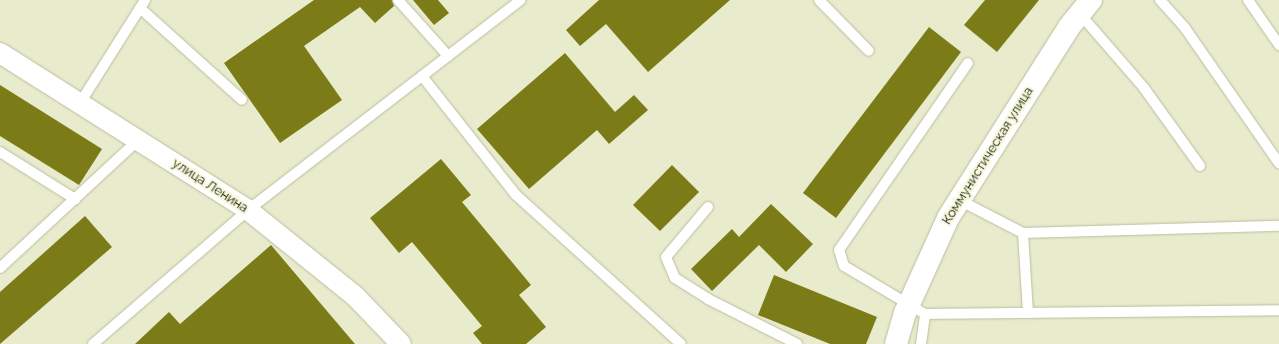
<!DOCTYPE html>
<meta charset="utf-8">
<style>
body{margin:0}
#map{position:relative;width:1279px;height:344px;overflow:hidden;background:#e9ebcd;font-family:Raleway,sans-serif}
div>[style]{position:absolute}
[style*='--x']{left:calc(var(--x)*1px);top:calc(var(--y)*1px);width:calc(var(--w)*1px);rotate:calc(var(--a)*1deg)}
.building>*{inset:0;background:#7b7c18}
.roads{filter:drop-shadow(0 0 1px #bbbda0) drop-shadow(0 0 1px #bbbda0)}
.service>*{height:10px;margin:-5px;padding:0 5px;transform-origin:5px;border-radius:5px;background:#fff}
.minor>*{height:20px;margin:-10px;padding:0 10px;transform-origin:10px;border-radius:10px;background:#fff}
.secondary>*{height:22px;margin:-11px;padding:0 11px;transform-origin:11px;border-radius:11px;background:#fff}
span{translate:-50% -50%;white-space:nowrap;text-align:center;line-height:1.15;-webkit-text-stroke:4px #f6f8da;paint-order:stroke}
.street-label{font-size:13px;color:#1a1b10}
</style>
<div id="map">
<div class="building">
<div style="clip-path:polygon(314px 0,392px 0,394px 6px,375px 23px,360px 7px,304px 46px,342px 100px,280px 143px,224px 63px)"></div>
<div style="clip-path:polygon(413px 0,438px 0,449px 13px,434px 25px)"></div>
<div style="clip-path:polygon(599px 0,730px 0,648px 72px,606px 24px,580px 46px,566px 30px)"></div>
<div style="clip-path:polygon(985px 0,1039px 0,997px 52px,964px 25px)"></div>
<div style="clip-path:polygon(929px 27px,961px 52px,836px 218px,803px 193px)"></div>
<div style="clip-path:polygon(565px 53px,615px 112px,634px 95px,648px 110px,609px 144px,597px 130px,529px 189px,477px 129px)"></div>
<div style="clip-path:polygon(0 85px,102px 149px,79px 185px,0 136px)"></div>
<div style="clip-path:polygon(441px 159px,471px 195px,462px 202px,531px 285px,519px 295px,546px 327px,526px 344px,482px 344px,473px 333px,482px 326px,412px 242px,399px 253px,370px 218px)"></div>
<div style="clip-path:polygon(672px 165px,699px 192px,660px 231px,633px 205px)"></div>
<div style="clip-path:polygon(771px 204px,813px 244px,786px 272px,759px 245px,712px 291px,691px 269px,732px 229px,739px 237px)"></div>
<div style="clip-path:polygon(85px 216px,112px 247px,0 344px,0 292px)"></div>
<div style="clip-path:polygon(271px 245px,355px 344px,135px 344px,169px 312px,180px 324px)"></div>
<div style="clip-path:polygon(774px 275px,877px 317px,866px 344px,830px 344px,758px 315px)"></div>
</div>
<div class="roads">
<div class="service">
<div style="--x:398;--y:0;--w:75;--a:48.2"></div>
<div style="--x:819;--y:0;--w:71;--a:45.6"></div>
<div style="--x:1160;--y:0;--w:38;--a:48"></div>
<div style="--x:1185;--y:28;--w:165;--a:55.2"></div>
<div style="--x:1248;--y:0;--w:55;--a:55.4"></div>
<div style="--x:140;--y:8;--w:137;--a:42"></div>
<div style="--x:1080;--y:14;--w:98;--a:49.1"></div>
<div style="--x:1144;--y:88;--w:96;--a:54.3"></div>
<div style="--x:422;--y:76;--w:152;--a:51.7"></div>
<div style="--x:516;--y:195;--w:222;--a:42.1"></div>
<div style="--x:80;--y:103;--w:122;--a:-57.7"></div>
<div style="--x:0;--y:152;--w:89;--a:32.1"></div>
<div style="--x:959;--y:200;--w:72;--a:27.3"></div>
<div style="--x:1023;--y:233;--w:256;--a:-1.6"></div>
<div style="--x:708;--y:207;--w:65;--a:130"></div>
<div style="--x:666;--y:257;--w:23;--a:67"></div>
<div style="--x:675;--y:278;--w:39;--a:32"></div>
<div style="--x:708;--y:299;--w:100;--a:26.8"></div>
<div style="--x:1023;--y:233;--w:80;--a:86.4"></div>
<div style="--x:0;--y:268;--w:188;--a:-42.8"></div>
<div style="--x:925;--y:314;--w:354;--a:-0.6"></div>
<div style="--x:93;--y:344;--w:205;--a:-40.8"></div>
<div style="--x:248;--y:210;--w:344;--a:-37.6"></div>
<div style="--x:921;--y:344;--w:30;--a:-82"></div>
<div style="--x:925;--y:314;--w:94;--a:-149.3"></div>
<div style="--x:844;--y:266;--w:17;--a:-107"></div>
<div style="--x:839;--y:250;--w:227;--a:-55.4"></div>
</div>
<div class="minor">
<div style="--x:0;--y:53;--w:294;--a:32.3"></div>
<div style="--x:248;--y:210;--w:137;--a:38.8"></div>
<div style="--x:355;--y:296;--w:66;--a:46.2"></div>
</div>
<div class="secondary">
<div style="--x:896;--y:344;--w:32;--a:-74"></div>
<div style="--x:905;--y:313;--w:104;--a:-65.6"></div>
<div style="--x:948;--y:218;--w:226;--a:-57.6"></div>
<div style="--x:1069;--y:27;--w:35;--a:-51"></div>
</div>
</div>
<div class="street-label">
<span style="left:988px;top:156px;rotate:-58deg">Коммунистическая улица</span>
<span style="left:210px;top:186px;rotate:33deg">улица Ленина</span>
</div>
</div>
